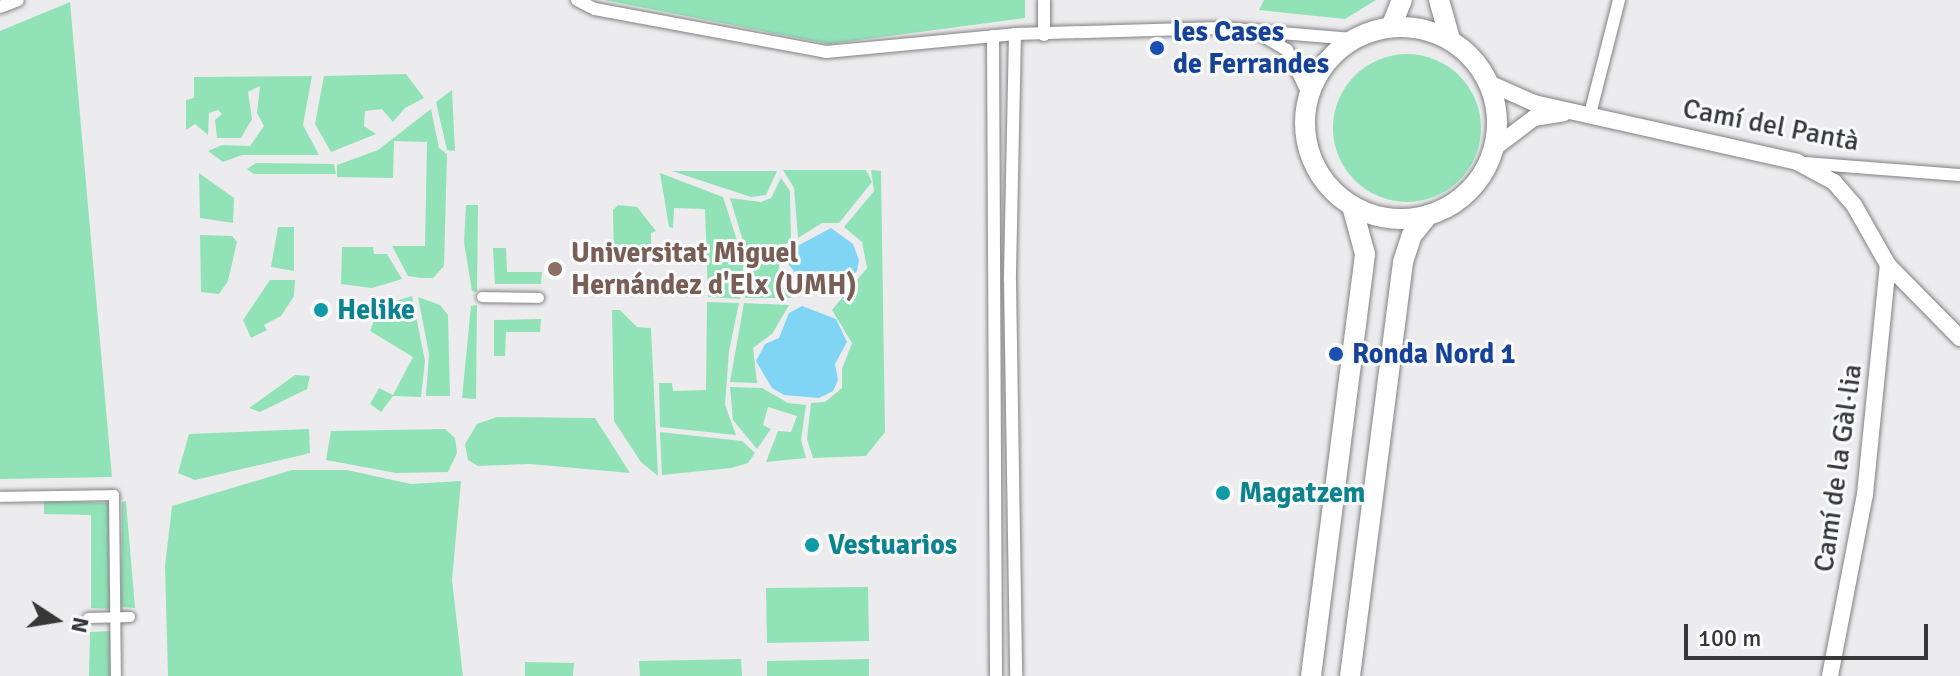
<!DOCTYPE html>
<meta charset="utf-8">
<style>
body{margin:0}
#map{position:relative;width:1960px;height:676px;overflow:hidden;background:#ececee;font-family:Signika,sans-serif}
div>[style]{position:absolute}
[style*='--x']{left:calc(var(--x)*1px);top:calc(var(--y)*1px);width:calc(var(--w)*1px);rotate:calc(var(--a)*1deg)}
.green>*{inset:0;background:#92e2b8}
.round{border-radius:50%}
.water>*{inset:0;background:#80d5f4}
.roads{filter:drop-shadow(0 0 2px #818183) drop-shadow(0 0 2px #818183)}
.pedestrian>*{height:10px;margin:-5px;padding:0 5px;transform-origin:5px;border-radius:5px;background:#fff}
.minor>*{height:12px;margin:-6px;padding:0 6px;transform-origin:6px;border-radius:6px;background:#fff}
.tertiary>*{height:16px;margin:-8px;padding:0 8px;transform-origin:8px;border-radius:8px;background:#fff}
.primary>*{height:20px;margin:-10px;padding:0 10px;transform-origin:10px;border-radius:10px;background:#fff}
.primary>.ring{margin:-10px;padding:0;box-sizing:content-box;background:none;border:20px solid #fff;border-radius:50%}
.dots>*{width:22px;height:22px;translate:-50% -50%;box-sizing:border-box;border:4px solid #f9fafc;border-radius:50%}
span{translate:-50% -50%;white-space:nowrap;text-align:center;line-height:1.15;-webkit-text-stroke:6px #f9fafc;paint-order:stroke}
.transit-label{font-size:28px;color:#164399;font-weight:700}
.left{translate:0 -50%;text-align:left}
.street-label{font-size:28px;color:#373738}
.education-label{font-size:28px;color:#785e54;font-weight:700}
.culture-label{font-size:28px;color:#0d838f;font-weight:700}
.north{position:absolute;left:16px;top:580px;width:80px;height:80px;-webkit-text-stroke:6px #f9fafc;paint-order:stroke;rotate:102deg;font-size:22px;font-weight:700;line-height:32px;text-align:center;color:#373738}
.north::after{content:'';display:block;margin:auto;width:28px;height:36px;background:#373738;clip-path:polygon(50% 0,100% 100%,50% 72%,0 100%)}
.scale{position:absolute;left:1684px;top:624px;width:244px;height:36px;box-sizing:border-box;border:4px solid #373738;border-top:0;padding-left:10px;font-size:24px;line-height:28px;white-space:nowrap;color:#373738;-webkit-text-stroke:6px #f9fafc;paint-order:stroke}
</style>
<div id="map">
<div class="green">
<div style="clip-path:polygon(604px 0,1025px 0,1025px 18px,829px 44px)"></div>
<div style="clip-path:polygon(1264px 0,1376px 0,1345px 19px,1259px 10px)"></div>
<div style="clip-path:polygon(70px 2px,112px 477px,0 479px,0 31px)"></div>
<div class="round" style="left:1333px;top:54px;width:148px;height:148px"></div>
<div style="clip-path:polygon(406px 74px,424px 98px,405px 108px,393px 122px,382px 109px,365px 111px,364px 126px,376px 134px,331px 152px,315px 124px,324px 76px)"></div>
<div style="clip-path:polygon(312px 76px,303px 125px,319px 155px,242px 155px,223px 162px,208px 151px,222px 145px,250px 146px,264px 126px,257px 113px,260px 86px,248px 92px,252px 119px,241px 138px,217px 138px,215px 120px,222px 114px,218px 110px,209px 113px,208px 135px,195px 124px,186px 130px,186px 100px,194px 98px,194px 77px)"></div>
<div style="clip-path:polygon(452px 90px,455px 151px,447px 150px,436px 102px)"></div>
<div style="clip-path:polygon(431px 109px,439px 148px,447px 154px,444px 266px,433px 278px,421px 278px,408px 276px,392px 246px,425px 246px,427px 142px,394px 141px,393px 178px,337px 177px,337px 165px,378px 150px)"></div>
<div style="clip-path:polygon(256px 163px,334px 164px,336px 174px,254px 174px,247px 169px)"></div>
<div style="clip-path:polygon(783px 170px,866px 170px,872px 182px,839px 223px,822px 223px,798px 238px,794px 188px)"></div>
<div style="clip-path:polygon(871px 170px,881px 171px,885px 432px,866px 456px,813px 458px,807px 439px,811px 403px,825px 402px,842px 388px,842px 369px,852px 343px,832px 310px,867px 268px,862px 242px,844px 227px,874px 191px)"></div>
<div style="clip-path:polygon(672px 171px,777px 171px,766px 195px,751px 197px)"></div>
<div style="clip-path:polygon(199px 173px,234px 198px,233px 223px,200px 218px)"></div>
<div style="clip-path:polygon(660px 173px,723px 197px,744px 262px,740px 299px,708px 297px,705px 209px,674px 208px,673px 228px,669px 227px)"></div>
<div style="clip-path:polygon(781px 178px,790px 191px,791px 240px,782px 247px,779px 267px,785px 280px,794px 284px,791px 298px,745px 298px,747px 254px,730px 198px,761px 202px,771px 198px)"></div>
<div style="clip-path:polygon(466px 205px,478px 205px,477px 292px,472px 291px,464px 242px)"></div>
<div style="clip-path:polygon(618px 205px,637px 207px,656px 231px,651px 233px,651px 260px,614px 261px,613px 210px)"></div>
<div style="clip-path:polygon(278px 227px,294px 227px,294px 271px,271px 267px)"></div>
<div style="clip-path:polygon(200px 235px,232px 236px,237px 242px,228px 281px,219px 294px,201px 292px)"></div>
<div style="clip-path:polygon(342px 247px,373px 247px,374px 254px,387px 254px,402px 279px,372px 288px,341px 284px)"></div>
<div style="clip-path:polygon(493px 248px,506px 248px,507px 272px,542px 272px,541px 284px,495px 284px)"></div>
<div style="clip-path:polygon(270px 280px,295px 280px,294px 296px,281px 316px,264px 325px,267px 330px,251px 338px,243px 320px)"></div>
<div style="clip-path:polygon(412px 296px,425px 361px,421px 397px,393px 396px,381px 412px,370px 404px,379px 388px,393px 395px,413px 357px,370px 331px,380px 306px)"></div>
<div style="clip-path:polygon(418px 297px,440px 305px,448px 315px,450px 396px,426px 396px,429px 354px)"></div>
<div style="clip-path:polygon(707px 302px,739px 303px,729px 351px,725px 405px,736px 435px,660px 427px,659px 383px,672px 383px,673px 391px,706px 390px)"></div>
<div style="clip-path:polygon(744px 303px,789px 305px,772px 334px,753px 348px,757px 383px,730px 382px)"></div>
<div style="clip-path:polygon(477px 305px,476px 399px,462px 398px,471px 306px)"></div>
<div style="clip-path:polygon(612px 310px,620px 310px,637px 327px,651px 328px,658px 476px,641px 462px,614px 421px)"></div>
<div style="clip-path:polygon(541px 319px,540px 332px,506px 332px,505px 356px,494px 356px,494px 320px)"></div>
<div style="clip-path:polygon(295px 375px,310px 376px,307px 389px,260px 412px,249px 408px)"></div>
<div style="clip-path:polygon(730px 387px,762px 388px,788px 403px,806px 405px,801px 440px,806px 458px,766px 462px,778px 431px,791px 432px,797px 416px,768px 407px,763px 425px,771px 429px,757px 449px,733px 420px)"></div>
<div style="clip-path:polygon(497px 417px,595px 418px,630px 473px,530px 464px,478px 466px,468px 460px,465px 444px,477px 424px)"></div>
<div style="clip-path:polygon(309px 429px,310px 453px,302px 455px,195px 480px,178px 473px,189px 434px)"></div>
<div style="clip-path:polygon(445px 429px,455px 438px,457px 453px,448px 472px,396px 473px,326px 460px,331px 431px)"></div>
<div style="clip-path:polygon(660px 432px,742px 441px,755px 453px,748px 463px,731px 468px,662px 475px)"></div>
<div style="clip-path:polygon(292px 470px,347px 470px,411px 484px,461px 481px,452px 580px,463px 676px,168px 676px,165px 566px,172px 506px)"></div>
<div style="clip-path:polygon(44px 501px,111px 503px,112px 609px,91px 608px,91px 515px,44px 514px)"></div>
<div style="clip-path:polygon(126px 501px,126px 502px,135px 608px,121px 607px,122px 502px)"></div>
<div style="clip-path:polygon(868px 587px,869px 641px,767px 643px,766px 588px)"></div>
<div style="clip-path:polygon(110px 631px,111px 676px,89px 676px,90px 632px)"></div>
<div style="clip-path:polygon(741px 659px,742px 676px,640px 676px,639px 661px)"></div>
<div style="clip-path:polygon(869px 659px,869px 676px,767px 676px,767px 661px)"></div>
<div style="clip-path:polygon(525px 662px,574px 663px,573px 676px,525px 676px)"></div>
</div>
<div class="water">
<div style="clip-path:polygon(831px 228px,853px 244px,859px 260px,857px 271px,840px 288px,829px 284px,824px 271px,798px 276px,784px 259px,788px 251px)"></div>
<div style="clip-path:polygon(802px 306px,836px 319px,847px 342px,835px 364px,838px 380px,833px 391px,819px 398px,784px 395px,772px 388px,756px 361px,765px 344px,779px 338px,789px 313px)"></div>
</div>
<div class="roads">
<div class="pedestrian">
<div style="--x:482;--y:297;--w:57;--a:1"></div>
<div style="--x:0;--y:497;--w:114;--a:-1"></div>
<div style="--x:114;--y:495;--w:181;--a:89.4"></div>
<div style="--x:88;--y:618;--w:42;--a:-1.4"></div>
</div>
<div class="minor">
<div style="--x:577;--y:0;--w:20;--a:27"></div>
<div style="--x:595;--y:9;--w:235;--a:10.5"></div>
<div style="--x:826;--y:52;--w:190;--a:-5.4"></div>
<div style="--x:1015;--y:34;--w:206;--a:-1.7"></div>
<div style="--x:1221;--y:28;--w:132;--a:4.8"></div>
<div style="--x:1044;--y:0;--w:35;--a:90"></div>
<div style="--x:0;--y:7;--w:19;--a:-21"></div>
<div style="--x:1257;--y:32;--w:35;--a:31"></div>
<div style="--x:1287;--y:50;--w:51;--a:64.4"></div>
<div style="--x:1015;--y:34;--w:247;--a:91.2"></div>
<div style="--x:1010;--y:281;--w:395;--a:89.1"></div>
<div style="--x:993;--y:36;--w:640;--a:89.73"></div>
<div style="--x:1590;--y:114;--w:118;--a:-75.7"></div>
<div style="--x:1804;--y:163;--w:156;--a:4.4"></div>
</div>
<div class="tertiary">
<div style="--x:1489;--y:83;--w:49;--a:24"></div>
<div style="--x:1534;--y:103;--w:270;--a:12.6"></div>
<div style="--x:1797;--y:162;--w:42;--a:28.4"></div>
<div style="--x:1834;--y:182;--w:30;--a:49"></div>
<div style="--x:1854;--y:205;--w:69;--a:60.5"></div>
<div style="--x:1888;--y:265;--w:103;--a:45.4"></div>
<div style="--x:1493;--y:149;--w:51;--a:-37.1"></div>
<div style="--x:1534;--y:118;--w:30;--a:-9"></div>
<div style="--x:1830;--y:676;--w:185;--a:-79.1"></div>
<div style="--x:1865;--y:494;--w:230;--a:-84.3"></div>
</div>
<div class="primary">
<div style="--x:1439;--y:0;--w:41;--a:74.2"></div>
<div style="--x:1391;--y:27;--w:29;--a:-68"></div>
<div class="ring" style="left:1305px;top:27px;width:172px;height:172px"></div>
<div style="--x:1311;--y:676;--w:425;--a:-82.7"></div>
<div style="--x:1365;--y:254;--w:50;--a:-105.2"></div>
<div style="--x:1350;--y:676;--w:417;--a:-82.7"></div>
<div style="--x:1403;--y:262;--w:28;--a:-72"></div>
<div style="--x:1412;--y:235;--w:26;--a:-51"></div>
</div>
</div>
<div class="dots">
<div style="left:1157px;top:48px;background:#1a4fb4"></div>
<div style="left:555px;top:269px;background:#8d6e63"></div>
<div style="left:321px;top:310px;background:#0f9aa8"></div>
<div style="left:1336px;top:354px;background:#1a4fb4"></div>
<div style="left:1223px;top:493px;background:#0f9aa8"></div>
<div style="left:812px;top:545px;background:#0f9aa8"></div>
</div>
<div class="transit-label">
<span class="left" style="left:1173px;top:48px">les Cases<br>de Ferrandes</span>
<span class="left" style="left:1352px;top:354px">Ronda Nord 1</span>
</div>
<div class="street-label">
<span style="left:1771px;top:125px;rotate:11deg">Camí del Pantà</span>
<span style="left:1838px;top:468px;rotate:-82deg">Camí de la Gàl·lia</span>
</div>
<div class="education-label">
<span class="left" style="left:571px;top:269px">Universitat Miguel<br>Hernández d'Elx (UMH)</span>
</div>
<div class="culture-label">
<span class="left" style="left:337px;top:310px">Helike</span>
<span class="left" style="left:1239px;top:493px">Magatzem</span>
<span class="left" style="left:828px;top:545px">Vestuarios</span>
</div>
<div class="north">N</div>
<div class="scale">100 m</div>
</div>
